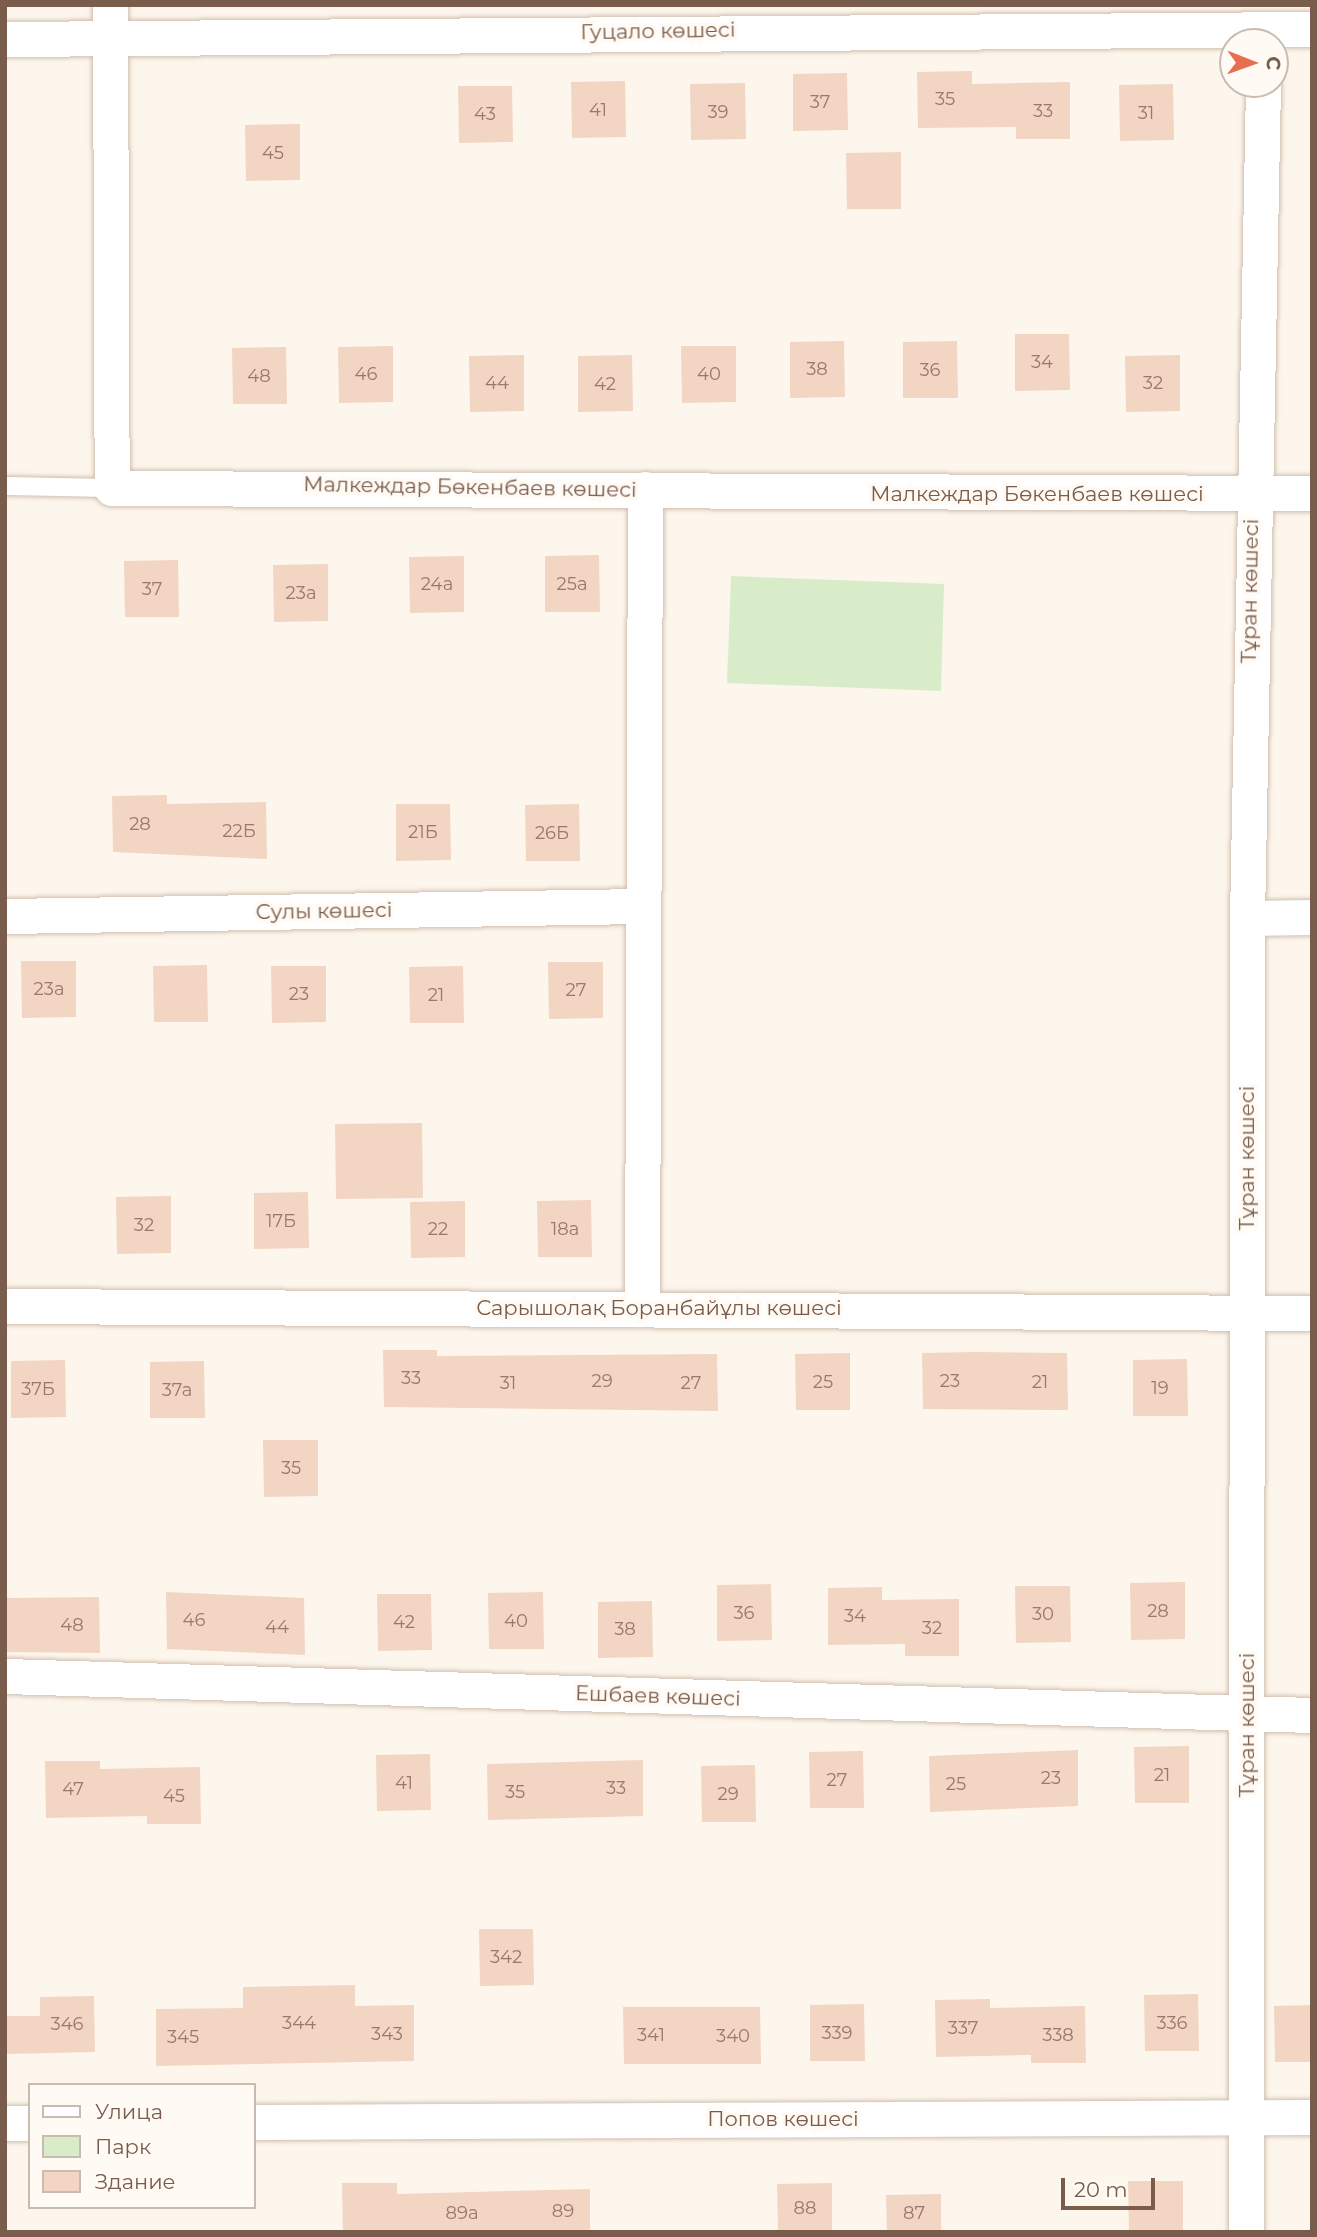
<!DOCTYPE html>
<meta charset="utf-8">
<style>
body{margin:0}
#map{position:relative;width:1317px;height:2237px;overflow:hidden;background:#fdf6ec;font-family:Montserrat,sans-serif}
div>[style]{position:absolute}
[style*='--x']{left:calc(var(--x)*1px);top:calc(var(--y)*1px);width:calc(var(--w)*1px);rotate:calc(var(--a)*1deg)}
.green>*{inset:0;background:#d8ecc9}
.building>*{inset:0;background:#f3d5c3}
.roads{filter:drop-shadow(0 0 2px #d1beb0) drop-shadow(0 0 2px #d1beb0)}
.lane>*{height:18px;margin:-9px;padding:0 9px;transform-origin:9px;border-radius:9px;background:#fff}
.street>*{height:35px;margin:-17.5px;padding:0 17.5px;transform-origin:17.5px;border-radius:17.5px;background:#fff}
span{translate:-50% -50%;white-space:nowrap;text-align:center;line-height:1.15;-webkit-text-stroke:7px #fffaf3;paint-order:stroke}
.number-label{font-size:18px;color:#987a6a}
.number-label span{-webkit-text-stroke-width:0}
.street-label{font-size:21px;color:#7a5c4d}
.frame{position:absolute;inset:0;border:7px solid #7a5c4d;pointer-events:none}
.legend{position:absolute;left:28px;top:2083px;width:228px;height:126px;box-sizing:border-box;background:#fffaf3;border:2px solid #cabbb1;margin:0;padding:9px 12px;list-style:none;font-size:21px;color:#7a5c4d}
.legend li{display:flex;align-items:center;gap:14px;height:35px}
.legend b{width:35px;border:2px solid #cabbb1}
.north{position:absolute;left:1219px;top:28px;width:70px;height:70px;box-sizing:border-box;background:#fffaf3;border:2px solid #cabbb1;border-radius:50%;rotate:91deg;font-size:19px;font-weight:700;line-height:28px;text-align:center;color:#7a5c4d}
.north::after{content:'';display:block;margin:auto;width:24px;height:32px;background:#e76f51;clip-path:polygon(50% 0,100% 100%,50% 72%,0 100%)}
.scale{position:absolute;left:1061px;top:2178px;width:94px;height:32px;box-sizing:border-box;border:4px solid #7a5c4d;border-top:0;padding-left:9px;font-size:21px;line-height:24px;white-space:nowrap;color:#7a5c4d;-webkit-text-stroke:5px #fffaf3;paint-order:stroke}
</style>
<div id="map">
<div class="green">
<div style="clip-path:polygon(731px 576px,944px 584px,941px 691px,727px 683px)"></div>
</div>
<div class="building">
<div style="clip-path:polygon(972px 71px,972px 84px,1070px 82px,1070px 139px,1016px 139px,1016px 127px,918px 128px,917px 72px)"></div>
<div style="clip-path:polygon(847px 73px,848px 130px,793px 131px,793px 74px)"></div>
<div style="clip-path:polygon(625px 81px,626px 137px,572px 138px,571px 82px)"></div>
<div style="clip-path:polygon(745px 83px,746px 139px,691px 140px,690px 84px)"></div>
<div style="clip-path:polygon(1173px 84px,1174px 140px,1120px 141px,1119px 85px)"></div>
<div style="clip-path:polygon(458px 86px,512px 86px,513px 142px,459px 143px)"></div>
<div style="clip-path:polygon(300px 124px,300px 180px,246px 181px,245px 125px)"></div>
<div style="clip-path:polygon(901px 152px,901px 209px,847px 209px,846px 153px)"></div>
<div style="clip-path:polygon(1015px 334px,1069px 334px,1070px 390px,1015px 391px)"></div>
<div style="clip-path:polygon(844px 341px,845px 397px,790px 398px,790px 342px)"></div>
<div style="clip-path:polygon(957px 341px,958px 398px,903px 398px,903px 342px)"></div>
<div style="clip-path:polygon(393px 346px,393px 402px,339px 403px,338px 347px)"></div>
<div style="clip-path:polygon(681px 346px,736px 346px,736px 402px,682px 403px)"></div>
<div style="clip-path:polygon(286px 347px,287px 404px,233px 404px,232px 348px)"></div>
<div style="clip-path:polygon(524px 355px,524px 411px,470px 412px,469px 356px)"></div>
<div style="clip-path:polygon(632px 355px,633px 411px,578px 412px,578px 356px)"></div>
<div style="clip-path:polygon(1180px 355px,1180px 411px,1126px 412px,1125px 356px)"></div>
<div style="clip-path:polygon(599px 555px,600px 612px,545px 612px,545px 556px)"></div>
<div style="clip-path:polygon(464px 556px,464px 612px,410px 613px,409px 557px)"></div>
<div style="clip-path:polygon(178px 560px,179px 617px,125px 617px,124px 561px)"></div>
<div style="clip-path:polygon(328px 564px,328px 621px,274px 622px,273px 565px)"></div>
<div style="clip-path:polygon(167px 795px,167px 804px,266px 802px,267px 859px,113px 852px,112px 796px)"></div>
<div style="clip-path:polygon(396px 804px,450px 804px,451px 860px,396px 861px)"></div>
<div style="clip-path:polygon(579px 804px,580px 861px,526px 861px,525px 805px)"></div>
<div style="clip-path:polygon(21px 961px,76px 961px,76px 1017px,22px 1018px)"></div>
<div style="clip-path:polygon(548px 962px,603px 962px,603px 1018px,549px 1019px)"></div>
<div style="clip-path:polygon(207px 965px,208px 1022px,154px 1022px,153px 966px)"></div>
<div style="clip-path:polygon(271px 966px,326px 966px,326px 1022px,272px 1023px)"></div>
<div style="clip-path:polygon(463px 966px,464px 1023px,410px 1023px,409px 967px)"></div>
<div style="clip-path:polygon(422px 1123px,423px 1198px,336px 1199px,335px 1124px)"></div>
<div style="clip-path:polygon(308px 1192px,309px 1248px,254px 1249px,254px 1193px)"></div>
<div style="clip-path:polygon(171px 1196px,171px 1253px,117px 1254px,116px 1197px)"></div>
<div style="clip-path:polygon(591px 1200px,592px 1257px,538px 1257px,537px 1201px)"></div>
<div style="clip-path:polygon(465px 1201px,465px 1257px,411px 1258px,410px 1202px)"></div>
<div style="clip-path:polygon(383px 1350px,437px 1350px,437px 1356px,717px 1354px,718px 1411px,384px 1407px)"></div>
<div style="clip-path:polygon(977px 1352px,1067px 1353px,1068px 1410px,923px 1409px,922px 1353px)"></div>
<div style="clip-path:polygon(850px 1353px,850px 1410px,796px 1410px,795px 1354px)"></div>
<div style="clip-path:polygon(1187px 1359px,1188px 1416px,1133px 1416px,1133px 1360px)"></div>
<div style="clip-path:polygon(65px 1360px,66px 1417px,11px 1418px,11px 1361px)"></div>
<div style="clip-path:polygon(204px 1361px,205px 1418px,150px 1418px,150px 1362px)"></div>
<div style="clip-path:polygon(263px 1440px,318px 1440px,318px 1496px,264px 1497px)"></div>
<div style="clip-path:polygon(1185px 1582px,1185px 1639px,1131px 1640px,1130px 1583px)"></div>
<div style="clip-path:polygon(771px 1584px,772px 1640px,717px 1641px,717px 1585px)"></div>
<div style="clip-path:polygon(1015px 1586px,1070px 1586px,1071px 1642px,1016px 1643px)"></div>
<div style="clip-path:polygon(882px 1587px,882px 1600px,959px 1599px,959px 1656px,905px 1656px,905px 1644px,828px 1645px,828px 1588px)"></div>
<div style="clip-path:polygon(166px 1592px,304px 1598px,305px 1655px,167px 1649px)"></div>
<div style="clip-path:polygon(543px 1592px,544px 1649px,489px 1649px,488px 1593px)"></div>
<div style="clip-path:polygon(377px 1594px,431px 1594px,432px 1650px,378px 1651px)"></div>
<div style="clip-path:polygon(99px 1597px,100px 1653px,5px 1652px,5px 1598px)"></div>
<div style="clip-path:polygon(652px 1601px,653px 1657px,598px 1658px,598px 1602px)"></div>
<div style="clip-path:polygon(1189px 1746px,1189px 1803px,1135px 1803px,1134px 1747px)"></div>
<div style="clip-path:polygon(1078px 1750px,1078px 1806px,930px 1812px,929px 1756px)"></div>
<div style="clip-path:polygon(863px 1751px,864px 1808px,810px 1808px,809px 1752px)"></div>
<div style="clip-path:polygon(430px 1754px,431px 1810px,377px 1811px,376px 1755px)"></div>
<div style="clip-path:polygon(643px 1760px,643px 1816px,488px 1820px,487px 1764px)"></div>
<div style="clip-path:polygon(45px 1761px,100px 1761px,100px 1769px,200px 1767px,201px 1824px,147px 1824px,147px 1816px,46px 1818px)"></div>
<div style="clip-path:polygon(755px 1765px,756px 1822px,702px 1822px,701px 1766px)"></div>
<div style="clip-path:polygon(479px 1929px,533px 1929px,534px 1985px,480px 1986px)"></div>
<div style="clip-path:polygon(355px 1985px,355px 2006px,414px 2005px,414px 2061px,156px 2066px,156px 2009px,243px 2008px,243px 1987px)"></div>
<div style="clip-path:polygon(1198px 1994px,1199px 2051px,1145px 2051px,1144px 1995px)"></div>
<div style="clip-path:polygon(94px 1996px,95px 2052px,5px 2054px,5px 2016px,40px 2016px,40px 1997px)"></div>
<div style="clip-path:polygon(990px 1999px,990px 2008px,1085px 2006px,1086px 2063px,1031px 2063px,1031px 2055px,936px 2057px,935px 2000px)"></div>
<div style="clip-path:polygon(864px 2004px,865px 2061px,810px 2061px,810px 2005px)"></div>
<div style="clip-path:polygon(1312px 2005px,1312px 2062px,1275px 2062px,1274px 2006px)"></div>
<div style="clip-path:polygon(623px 2007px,760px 2007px,761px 2064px,624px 2064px)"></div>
<div style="clip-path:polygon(1128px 2181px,1183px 2181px,1183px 2232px,1129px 2232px)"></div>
<div style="clip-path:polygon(342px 2183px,397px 2183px,397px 2194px,590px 2189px,590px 2232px,343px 2232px)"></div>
<div style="clip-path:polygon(832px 2183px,832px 2232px,778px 2232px,777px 2184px)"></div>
<div style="clip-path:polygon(941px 2194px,941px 2232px,887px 2232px,886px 2195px)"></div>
</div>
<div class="roads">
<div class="lane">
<div style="--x:5;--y:486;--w:107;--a:1.1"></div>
</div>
<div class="street">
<div style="--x:110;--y:5;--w:483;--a:89.8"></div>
<div style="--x:112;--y:488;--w:1200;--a:0.24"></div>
<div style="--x:5;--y:39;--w:1307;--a:-0.44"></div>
<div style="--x:5;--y:916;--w:638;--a:-0.9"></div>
<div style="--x:1247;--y:918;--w:65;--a:-0.9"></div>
<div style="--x:5;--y:1306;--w:1307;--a:0.31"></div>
<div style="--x:642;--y:1307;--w:818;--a:-89.79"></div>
<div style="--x:5;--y:1676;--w:1308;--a:1.71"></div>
<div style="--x:254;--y:2122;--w:1058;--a:-0.27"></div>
<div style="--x:5;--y:2123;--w:25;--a:0"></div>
<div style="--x:1246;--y:2232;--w:1314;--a:-89.96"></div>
<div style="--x:1247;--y:918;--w:834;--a:-88.9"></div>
</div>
</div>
<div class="number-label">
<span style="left:945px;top:99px">35</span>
<span style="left:820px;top:102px">37</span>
<span style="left:598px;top:110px">41</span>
<span style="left:1043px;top:111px">33</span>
<span style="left:718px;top:112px">39</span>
<span style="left:1146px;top:113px">31</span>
<span style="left:485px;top:114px">43</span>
<span style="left:273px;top:153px">45</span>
<span style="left:1042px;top:362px">34</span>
<span style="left:817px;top:369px">38</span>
<span style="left:930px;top:370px">36</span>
<span style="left:366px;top:374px">46</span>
<span style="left:709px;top:374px">40</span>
<span style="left:259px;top:376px">48</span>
<span style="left:497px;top:383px">44</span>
<span style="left:1153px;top:383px">32</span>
<span style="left:605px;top:384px">42</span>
<span style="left:437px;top:584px">24а</span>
<span style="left:572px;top:584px">25а</span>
<span style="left:152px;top:589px">37</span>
<span style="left:301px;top:593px">23а</span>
<span style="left:140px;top:824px">28</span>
<span style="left:239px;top:831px">22Б</span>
<span style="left:423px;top:832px">21Б</span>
<span style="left:552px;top:833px">26Б</span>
<span style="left:49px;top:989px">23а</span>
<span style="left:576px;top:990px">27</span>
<span style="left:299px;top:994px">23</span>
<span style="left:436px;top:995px">21</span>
<span style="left:281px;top:1221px">17Б</span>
<span style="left:144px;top:1225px">32</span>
<span style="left:438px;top:1229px">22</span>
<span style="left:565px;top:1229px">18а</span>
<span style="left:411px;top:1378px">33</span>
<span style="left:602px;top:1381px">29</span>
<span style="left:950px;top:1381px">23</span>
<span style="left:823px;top:1382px">25</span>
<span style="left:1040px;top:1382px">21</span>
<span style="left:508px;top:1383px">31</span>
<span style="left:691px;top:1383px">27</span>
<span style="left:1160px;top:1388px">19</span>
<span style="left:38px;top:1389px">37Б</span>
<span style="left:177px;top:1390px">37а</span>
<span style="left:291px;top:1468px">35</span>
<span style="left:1158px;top:1611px">28</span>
<span style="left:744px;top:1613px">36</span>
<span style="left:1043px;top:1614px">30</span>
<span style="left:855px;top:1616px">34</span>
<span style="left:194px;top:1620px">46</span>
<span style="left:516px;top:1621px">40</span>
<span style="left:404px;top:1622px">42</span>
<span style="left:72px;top:1625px">48</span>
<span style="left:277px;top:1627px">44</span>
<span style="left:932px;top:1628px">32</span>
<span style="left:625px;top:1629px">38</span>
<span style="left:1162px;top:1775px">21</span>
<span style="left:1051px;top:1778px">23</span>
<span style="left:837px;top:1780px">27</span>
<span style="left:404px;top:1783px">41</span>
<span style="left:956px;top:1784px">25</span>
<span style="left:616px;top:1788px">33</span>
<span style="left:73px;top:1789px">47</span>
<span style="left:515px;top:1792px">35</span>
<span style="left:728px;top:1794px">29</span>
<span style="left:174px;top:1796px">45</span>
<span style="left:506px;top:1957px">342</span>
<span style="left:299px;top:2023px">344</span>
<span style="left:1172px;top:2023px">336</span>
<span style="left:67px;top:2024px">346</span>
<span style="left:963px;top:2028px">337</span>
<span style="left:837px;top:2033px">339</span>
<span style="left:387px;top:2034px">343</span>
<span style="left:651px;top:2035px">341</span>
<span style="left:1058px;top:2035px">338</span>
<span style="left:733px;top:2036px">340</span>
<span style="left:183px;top:2037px">345</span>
<span style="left:805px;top:2208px">88</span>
<span style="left:563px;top:2211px">89</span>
<span style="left:462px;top:2213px">89а</span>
<span style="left:914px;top:2213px">87</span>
</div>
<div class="street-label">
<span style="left:658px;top:31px;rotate:-1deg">Гуцало көшесі</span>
<span style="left:470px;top:487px;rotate:1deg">Малкеждар Бөкенбаев көшесі</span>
<span style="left:1037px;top:494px">Малкеждар Бөкенбаев көшесі</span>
<span style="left:1250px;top:591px;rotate:-89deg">Тұран көшесі</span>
<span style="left:324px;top:911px;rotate:-1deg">Сулы көшесі</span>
<span style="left:1247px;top:1158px;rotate:-90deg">Тұран көшесі</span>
<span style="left:659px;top:1308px">Сарышолақ Боранбайұлы көшесі</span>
<span style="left:658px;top:1696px;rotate:2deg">Ешбаев көшесі</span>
<span style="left:1247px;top:1725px;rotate:-90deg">Тұран көшесі</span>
<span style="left:783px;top:2119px">Попов көшесі</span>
</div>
<div class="frame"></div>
<ul class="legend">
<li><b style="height:9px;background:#fff"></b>Улица</li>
<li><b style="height:19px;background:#d8ecc9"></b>Парк</li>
<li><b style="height:19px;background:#f3d5c3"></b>Здание</li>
</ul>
<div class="north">С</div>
<div class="scale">20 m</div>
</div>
